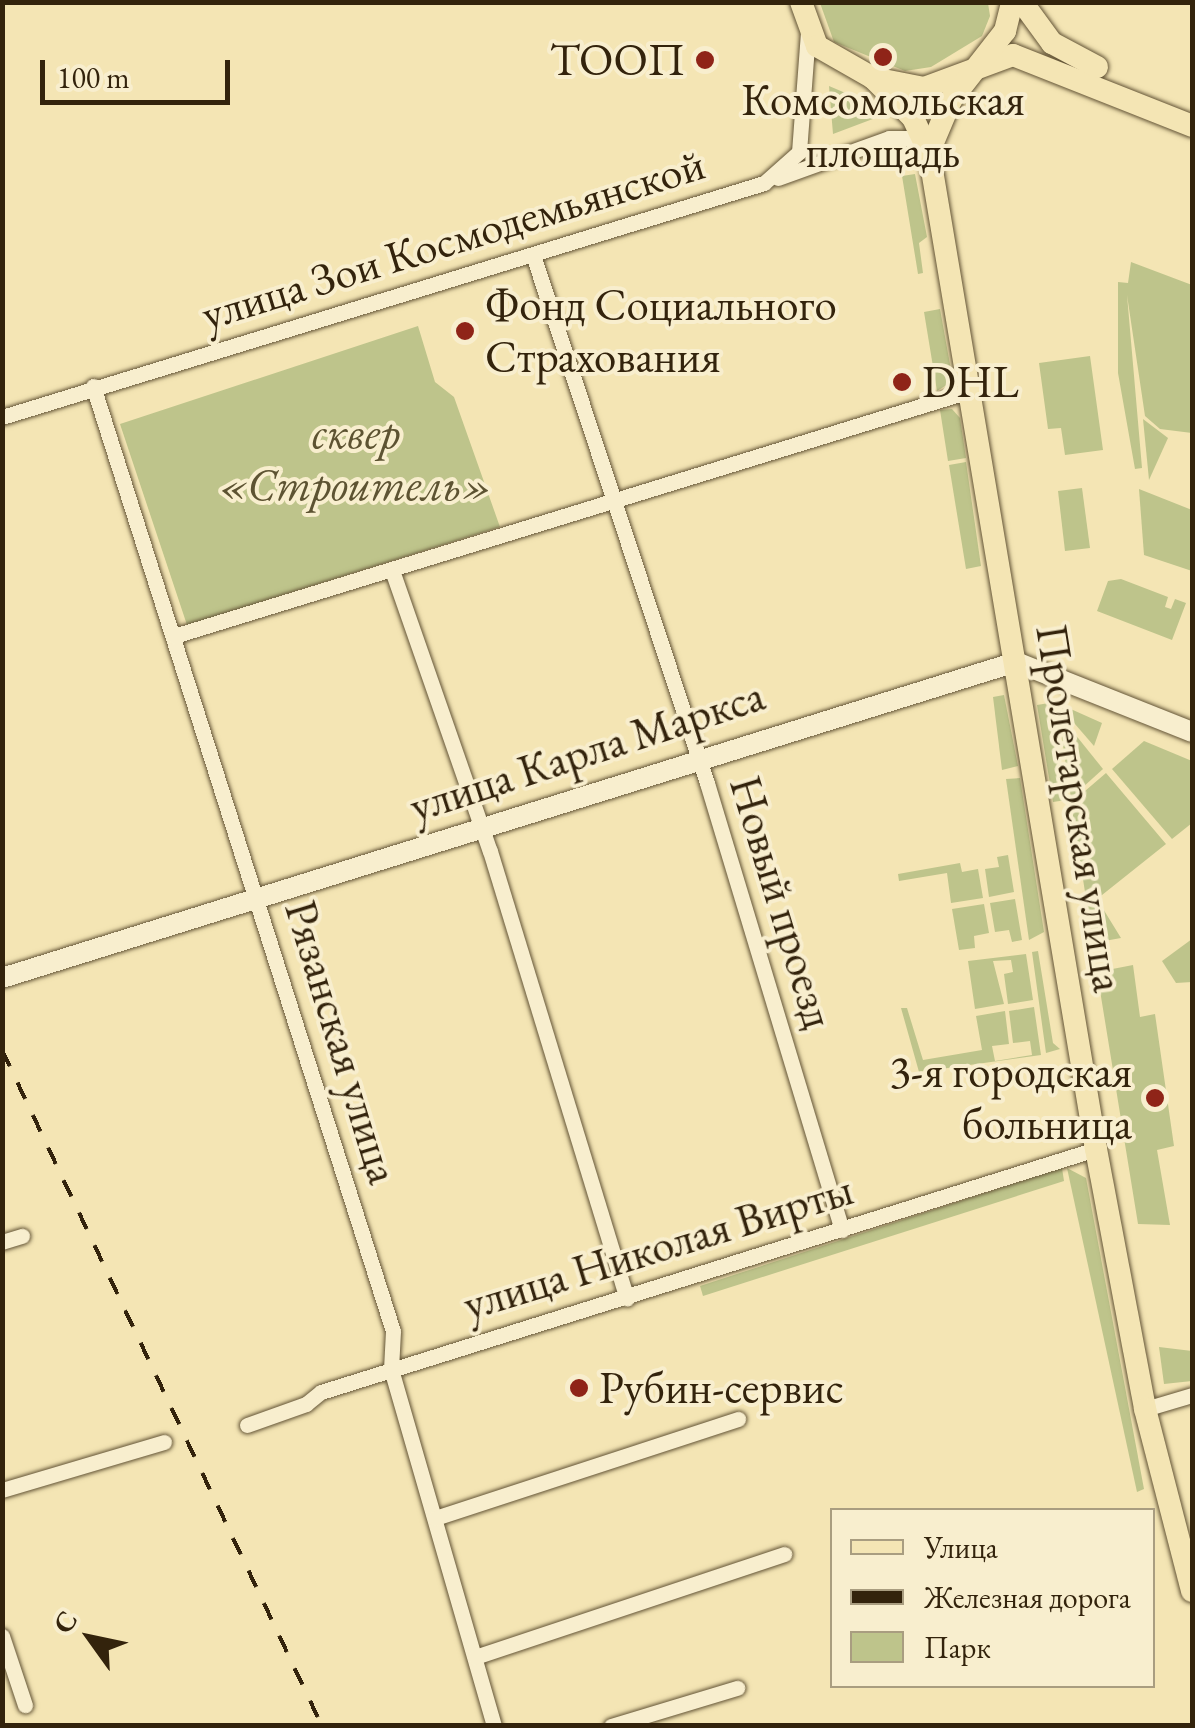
<!DOCTYPE html>
<meta charset="utf-8">
<style>
body{margin:0}
#map{position:relative;width:1195px;height:1728px;overflow:hidden;background:#f4e5b4;font-family:"EB Garamond",serif}
div>[style]{position:absolute}
[style*='--x']{left:calc(var(--x)*1px);top:calc(var(--y)*1px);width:calc(var(--w)*1px);rotate:calc(var(--a)*1deg)}
.green>*{inset:0;background:#bec48b}
.roads{filter:drop-shadow(0 0 2px #635436) drop-shadow(0 0 2px #635436)}
.street>*{height:15px;margin:-7.5px;padding:0 7.5px;transform-origin:7.5px;border-radius:7.5px;background:#f8eece}
.secondary>*{height:20px;margin:-10px;padding:0 10px;transform-origin:10px;border-radius:10px;background:#f8eece}
.primary>*{height:22px;margin:-11px;padding:0 11px;transform-origin:11px;border-radius:11px;background:#f4e5b4}
.rail>*{height:4px;margin-top:-2px;transform-origin:0;background:repeating-linear-gradient(90deg,#33230c 0 18px,transparent 0 36px)}
.dots>*{width:28px;height:28px;translate:-50% -50%;box-sizing:border-box;border:5px solid #f8eece;border-radius:50%}
span{translate:-50% -50%;white-space:nowrap;text-align:center;line-height:1.15;-webkit-text-stroke:8px #f8eece;paint-order:stroke}
.poi-label{font-size:45px;color:#33230c}
.right{translate:-100% -50%;text-align:right}
.left{translate:0 -50%;text-align:left}
.street-label{font-size:45px;color:#33230c}
.park-label{font-size:45px;color:#5d5332;font-style:italic}
.frame{position:absolute;inset:0;border:5px solid #33230c;pointer-events:none}
.legend{position:absolute;left:830px;top:1508px;width:325px;height:180px;box-sizing:border-box;background:#f8eece;border:2px solid #a99d80;margin:0;padding:12px 18px;list-style:none;font-size:30px;color:#33230c}
.legend li{display:flex;align-items:center;gap:20px;height:50px}
.legend b{width:50px;border:2px solid #a99d80}
.north{position:absolute;left:40px;top:1588px;width:100px;height:100px;-webkit-text-stroke:8px #f8eece;paint-order:stroke;rotate:303deg;font-size:28px;font-weight:700;line-height:40px;text-align:center;color:#33230c}
.north::after{content:'';display:block;margin:auto;width:35px;height:45px;background:#33230c;clip-path:polygon(50% 0,100% 100%,50% 72%,0 100%)}
.scale{position:absolute;left:40px;top:60px;width:190px;height:45px;box-sizing:border-box;border:5px solid #33230c;border-top:0;padding-left:12px;font-size:30px;line-height:35px;white-space:nowrap;color:#33230c;-webkit-text-stroke:8px #f8eece;paint-order:stroke}
</style>
<div id="map">
<div class="green">
<div style="clip-path:polygon(820px 3px,988px 3px,990px 16px,982px 36px,931px 67px,905px 71px,834px 42px)"></div>
<div style="clip-path:polygon(829px 86px,862px 100px,894px 111px,833px 134px)"></div>
<div style="clip-path:polygon(915px 174px,927px 237px,919px 243px,923px 273px,918px 274px,902px 176px)"></div>
<div style="clip-path:polygon(1131px 262px,1192px 285px,1192px 433px,1160px 429px,1145px 416px,1127px 295px,1142px 468px,1135px 469px,1118px 373px,1118px 282px,1128px 283px)"></div>
<div style="clip-path:polygon(940px 309px,953px 381px,937px 391px,924px 312px)"></div>
<div style="clip-path:polygon(418px 326px,435px 382px,454px 397px,500px 527px,187px 625px,120px 424px)"></div>
<div style="clip-path:polygon(1090px 356px,1103px 450px,1065px 455px,1061px 428px,1048px 429px,1039px 363px)"></div>
<div style="clip-path:polygon(952px 409px,960px 418px,966px 458px,948px 461px,940px 410px)"></div>
<div style="clip-path:polygon(1143px 419px,1168px 438px,1149px 480px)"></div>
<div style="clip-path:polygon(966px 462px,981px 566px,966px 569px,949px 465px)"></div>
<div style="clip-path:polygon(1082px 488px,1090px 548px,1065px 551px,1058px 491px)"></div>
<div style="clip-path:polygon(1139px 489px,1192px 510px,1192px 571px,1144px 555px)"></div>
<div style="clip-path:polygon(1121px 579px,1168px 597px,1165px 607px,1171px 609px,1175px 599px,1186px 603px,1172px 640px,1097px 611px,1108px 581px)"></div>
<div style="clip-path:polygon(1004px 695px,1018px 766px,1002px 770px,993px 697px)"></div>
<div style="clip-path:polygon(1049px 703px,1066px 800px,1053px 802px,1037px 705px)"></div>
<div style="clip-path:polygon(1064px 706px,1102px 723px,1094px 746px,1062px 709px)"></div>
<div style="clip-path:polygon(1058px 713px,1103px 769px,1071px 798px)"></div>
<div style="clip-path:polygon(1144px 741px,1192px 761px,1192px 823px,1172px 839px,1112px 769px)"></div>
<div style="clip-path:polygon(1106px 773px,1166px 844px,1097px 899px,1121px 938px,1093px 943px,1071px 803px)"></div>
<div style="clip-path:polygon(1020px 778px,1044px 932px,1029px 940px,1006px 779px)"></div>
<div style="clip-path:polygon(1008px 855px,1014px 892px,989px 897px,985px 869px,999px 867px,997px 857px)"></div>
<div style="clip-path:polygon(960px 863px,962px 872px,978px 869px,983px 898px,951px 903px,947px 873px,899px 881px,898px 874px)"></div>
<div style="clip-path:polygon(1015px 899px,1022px 940px,1012px 942px,1009px 930px,995px 932px,990px 903px)"></div>
<div style="clip-path:polygon(984px 904px,989px 933px,974px 936px,975px 948px,959px 950px,952px 909px)"></div>
<div style="clip-path:polygon(1192px 939px,1192px 982px,1176px 983px,1162px 961px)"></div>
<div style="clip-path:polygon(1038px 951px,1053px 1043px,1060px 1049px,1046px 1053px,1032px 952px)"></div>
<div style="clip-path:polygon(1026px 954px,1033px 1000px,1008px 1004px,1004px 974px,1013px 972px,1011px 960px,993px 961px,1004px 1004px,975px 1009px,968px 961px)"></div>
<div style="clip-path:polygon(1133px 965px,1140px 1017px,1155px 1014px,1174px 1146px,1157px 1150px,1170px 1225px,1138px 1224px,1097px 972px)"></div>
<div style="clip-path:polygon(1034px 1007px,1041px 1055px,919px 1072px,901px 1008px,907px 1008px,923px 1060px,982px 1050px,976px 1016px,1005px 1011px,1009px 1044px,992px 1046px,995px 1061px,1032px 1055px,1030px 1041px,1013px 1043px,1009px 1011px)"></div>
<div style="clip-path:polygon(1062px 1168px,1064px 1181px,703px 1296px,700px 1286px)"></div>
<div style="clip-path:polygon(1067px 1168px,1086px 1178px,1144px 1489px,1137px 1492px)"></div>
<div style="clip-path:polygon(1159px 1347px,1192px 1351px,1192px 1381px,1164px 1384px)"></div>
</div>
<div class="roads">
<div class="street">
<div style="--x:778;--y:178;--w:118;--a:-19.8"></div>
<div style="--x:889;--y:138;--w:21;--a:0"></div>
<div style="--x:910;--y:138;--w:17;--a:36"></div>
<div style="--x:533;--y:255;--w:556;--a:71.76"></div>
<div style="--x:707;--y:783;--w:467;--a:73.2"></div>
<div style="--x:93;--y:386;--w:991;--a:72.39"></div>
<div style="--x:393;--y:1331;--w:38;--a:93"></div>
<div style="--x:391;--y:1369;--w:372;--a:73.9"></div>
<div style="--x:2;--y:417;--w:797;--a:-17.07"></div>
<div style="--x:764;--y:183;--w:47;--a:-41.5"></div>
<div style="--x:799;--y:152;--w:121;--a:-85.7"></div>
<div style="--x:393;--y:573;--w:294;--a:70.8"></div>
<div style="--x:490;--y:851;--w:468;--a:73"></div>
<div style="--x:174;--y:636;--w:829;--a:-17.12"></div>
<div style="--x:2;--y:1242;--w:21;--a:-17"></div>
<div style="--x:1145;--y:1409;--w:49;--a:-16.6"></div>
<div style="--x:247;--y:1425;--w:63;--a:-19.6"></div>
<div style="--x:306;--y:1404;--w:19;--a:-39"></div>
<div style="--x:321;--y:1392;--w:812;--a:-17.41"></div>
<div style="--x:2;--y:1490;--w:169;--a:-16.5"></div>
<div style="--x:435;--y:1518;--w:319;--a:-18.1"></div>
<div style="--x:2;--y:1636;--w:73;--a:71.6"></div>
<div style="--x:475;--y:1657;--w:326;--a:-18.4"></div>
<div style="--x:611;--y:1726;--w:132;--a:-16.8"></div>
</div>
<div class="secondary">
<div style="--x:2;--y:978;--w:1062;--a:-17.31"></div>
<div style="--x:1016;--y:662;--w:189;--a:21.7"></div>
</div>
<div class="primary">
<div style="--x:801;--y:2;--w:47;--a:70"></div>
<div style="--x:817;--y:46;--w:64;--a:29.7"></div>
<div style="--x:873;--y:78;--w:52;--a:11.1"></div>
<div style="--x:924;--y:88;--w:95;--a:-20.3"></div>
<div style="--x:1013;--y:55;--w:193;--a:21.6"></div>
<div style="--x:1022;--y:2;--w:51;--a:53.8"></div>
<div style="--x:1052;--y:43;--w:51;--a:28.1"></div>
<div style="--x:873;--y:78;--w:57;--a:45"></div>
<div style="--x:913;--y:118;--w:38;--a:65"></div>
<div style="--x:929;--y:152;--w:1011;--a:80.49"></div>
<div style="--x:1096;--y:1149;--w:265;--a:79.3"></div>
<div style="--x:1145;--y:1409;--w:188;--a:75.5"></div>
<div style="--x:929;--y:152;--w:56;--a:-67.1"></div>
<div style="--x:951;--y:100;--w:88;--a:-52"></div>
<div style="--x:1005;--y:31;--w:30;--a:-76"></div>
</div>
</div>
<div class="rail">
<div style="--x:2;--y:1050;--w:748;--a:64.67"></div>
</div>
<div class="dots">
<div style="left:883px;top:57px;background:#8f2418"></div>
<div style="left:705px;top:60px;background:#8f2418"></div>
<div style="left:465px;top:331px;background:#8f2418"></div>
<div style="left:902px;top:382px;background:#8f2418"></div>
<div style="left:1155px;top:1098px;background:#8f2418"></div>
<div style="left:579px;top:1388px;background:#8f2418"></div>
</div>
<div class="poi-label">
<span class="right" style="left:685px;top:60px">ТООП</span>
<span style="left:883px;top:126px">Комсомольская<br>площадь</span>
<span class="left" style="left:485px;top:331px">Фонд Социального<br>Страхования</span>
<span class="left" style="left:922px;top:382px">DHL</span>
<span class="right" style="left:1132px;top:1098px">3-я городская<br>больница</span>
<span class="left" style="left:599px;top:1388px">Рубин-сервис</span>
</div>
<div class="street-label">
<span style="left:453px;top:239px;rotate:-17deg">улица Зои Космодемьянской</span>
<span style="left:587px;top:751px;rotate:-18deg">улица Карла Маркса</span>
<span style="left:1080px;top:808px;rotate:81deg">Пролетарская улица</span>
<span style="left:782px;top:902px;rotate:73deg">Новый проезд</span>
<span style="left:342px;top:1042px;rotate:73deg">Рязанская улица</span>
<span style="left:658px;top:1247px;rotate:-17deg">улица Николая Вирты</span>
</div>
<div class="park-label">
<span style="left:356px;top:459px">сквер<br>«Строитель»</span>
</div>
<div class="frame"></div>
<ul class="legend">
<li><b style="height:12px;background:#f4e5b4"></b>Улица</li>
<li><b style="height:12px;background:#33230c"></b>Железная дорога</li>
<li><b style="height:28px;background:#bec48b"></b>Парк</li>
</ul>
<div class="north">С</div>
<div class="scale">100 m</div>
</div>
